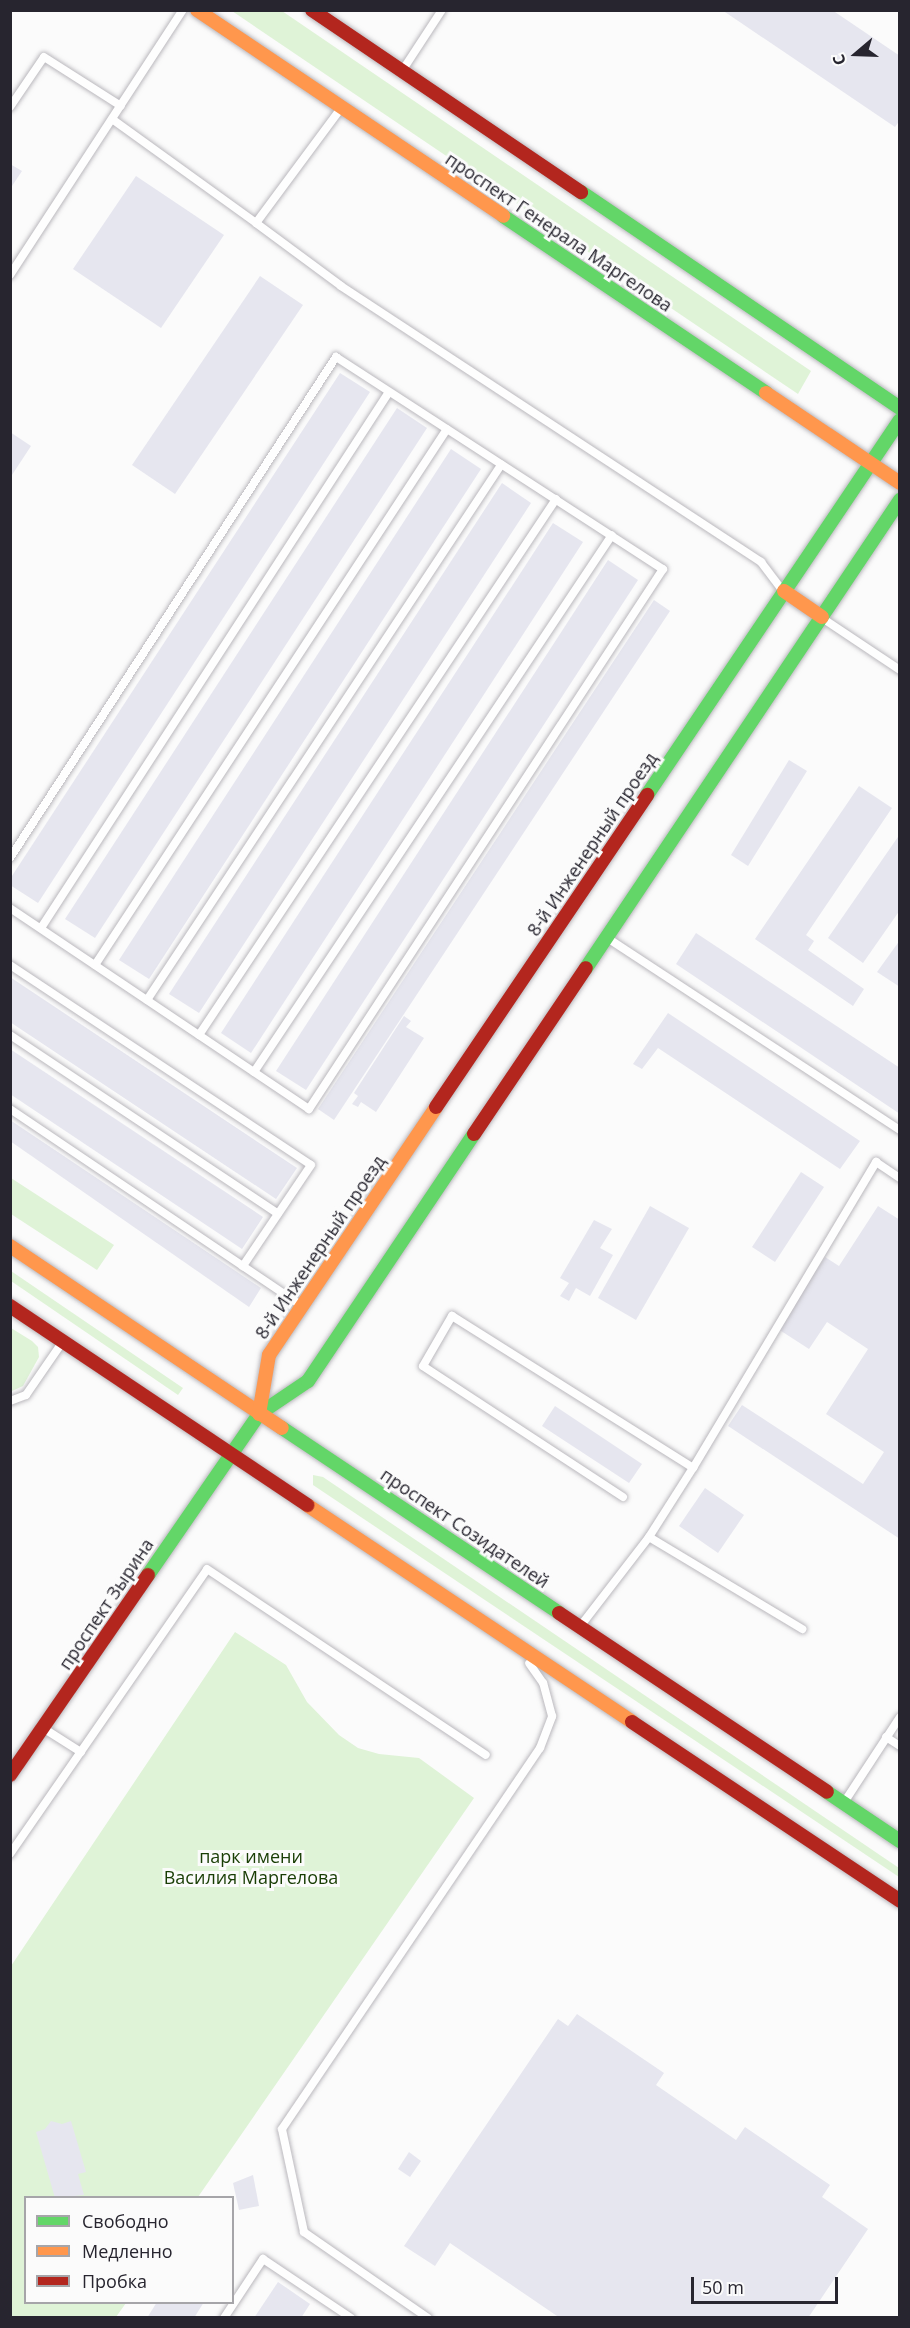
<!DOCTYPE html>
<meta charset="utf-8">
<style>
body{margin:0}
#map{position:relative;width:910px;height:2328px;overflow:hidden;background:#fbfbfb;font-family:"Open Sans",sans-serif}
div>[style]{position:absolute}
[style*='--x']{left:calc(var(--x)*1px);top:calc(var(--y)*1px);width:calc(var(--w)*1px);rotate:calc(var(--a)*1deg)}
.green>*{inset:0;background:#dff3d7}
.building>*{inset:0;background:#e6e6ef}
.roads{filter:drop-shadow(0 0 2px #bab8bd) drop-shadow(0 0 2px #bab8bd)}
.lane>*{height:8px;margin:-4px;padding:0 4px;transform-origin:4px;border-radius:4px;background:#fefefe}
.fast>*{height:14px;margin:-7px;padding:0 7px;transform-origin:7px;border-radius:7px;background:#63d668}
.slow>*{height:14px;margin:-7px;padding:0 7px;transform-origin:7px;border-radius:7px;background:#ff974d}
.jam>*{height:14px;margin:-7px;padding:0 7px;transform-origin:7px;border-radius:7px;background:#b3261e}
span{translate:-50% -50%;white-space:nowrap;text-align:center;line-height:1.15;-webkit-text-stroke:6px #fbfbfb;paint-order:stroke}
.street-label{font-size:18px;color:#27252f}
.park-label{font-size:18px;color:#183d04}
.frame{position:absolute;inset:0;border:12px solid #27252f;pointer-events:none}
.legend{position:absolute;left:24px;top:2196px;width:210px;height:108px;box-sizing:border-box;background:#fbfbfb;border:2px solid #a6a5a9;margin:0;padding:8px 10px;list-style:none;font-size:18px;color:#27252f}
.legend li{display:flex;align-items:center;gap:12px;height:30px}
.legend b{width:30px;border:2px solid #a6a5a9}
.north{position:absolute;left:826px;top:24px;width:60px;height:60px;-webkit-text-stroke:4px #fbfbfb;paint-order:stroke;rotate:251deg;font-size:16px;font-weight:700;line-height:24px;text-align:center;color:#27252f}
.north::after{content:'';display:block;margin:auto;width:21px;height:27px;background:#27252f;clip-path:polygon(50% 0,100% 100%,50% 72%,0 100%)}
.scale{position:absolute;left:691px;top:2277px;width:147px;height:27px;box-sizing:border-box;border:3px solid #27252f;border-top:0;padding-left:8px;font-size:18px;line-height:21px;white-space:nowrap;color:#27252f;-webkit-text-stroke:4px #fbfbfb;paint-order:stroke}
</style>
<div id="map">
<div class="green">
<div style="clip-path:polygon(232px 11px,282px 11px,811px 371px,798px 394px)"></div>
<div style="clip-path:polygon(11px 1178px,114px 1245px,97px 1270px,11px 1214px)"></div>
<div style="clip-path:polygon(11px 1271px,183px 1388px,178px 1395px,11px 1281px)"></div>
<div style="clip-path:polygon(11px 1328px,32px 1341px,38px 1347px,39px 1357px,23px 1386px,12px 1391px)"></div>
<div style="clip-path:polygon(313px 1475px,323px 1477px,899px 1868px,899px 1877px,313px 1485px)"></div>
<div style="clip-path:polygon(235px 1632px,286px 1665px,307px 1702px,339px 1735px,358px 1748px,379px 1754px,419px 1758px,474px 1798px,198px 2197px,26px 2198px,26px 2302px,126px 2303px,116px 2317px,11px 2317px,11px 1966px)"></div>
</div>
<div class="building">
<div style="clip-path:polygon(722px 10px,832px 10px,900px 56px,900px 120px,895px 127px)"></div>
<div style="clip-path:polygon(10px 164px,22px 171px,10px 189px)"></div>
<div style="clip-path:polygon(136px 176px,224px 235px,161px 328px,73px 269px)"></div>
<div style="clip-path:polygon(260px 276px,303px 305px,175px 494px,132px 465px)"></div>
<div style="clip-path:polygon(340px 373px,370px 392px,38px 903px,10px 885px,10px 879px)"></div>
<div style="clip-path:polygon(397px 408px,427px 428px,95px 938px,65px 919px)"></div>
<div style="clip-path:polygon(10px 432px,31px 446px,10px 478px)"></div>
<div style="clip-path:polygon(451px 449px,481px 469px,149px 979px,119px 960px)"></div>
<div style="clip-path:polygon(502px 483px,531px 503px,199px 1013px,169px 994px)"></div>
<div style="clip-path:polygon(553px 523px,583px 542px,251px 1053px,221px 1033px)"></div>
<div style="clip-path:polygon(608px 560px,638px 580px,306px 1090px,276px 1071px)"></div>
<div style="clip-path:polygon(654px 600px,670px 611px,334px 1120px,318px 1109px)"></div>
<div style="clip-path:polygon(789px 760px,807px 771px,748px 866px,731px 855px)"></div>
<div style="clip-path:polygon(859px 786px,892px 808px,806px 935px,814px 941px,808px 950px,864px 989px,853px 1006px,755px 939px)"></div>
<div style="clip-path:polygon(900px 834px,900px 910px,863px 963px,828px 938px)"></div>
<div style="clip-path:polygon(696px 933px,900px 1068px,900px 1114px,676px 964px)"></div>
<div style="clip-path:polygon(900px 940px,900px 987px,877px 972px)"></div>
<div style="clip-path:polygon(10px 977px,297px 1168px,276px 1199px,10px 1022px)"></div>
<div style="clip-path:polygon(668px 1013px,860px 1141px,840px 1169px,658px 1048px,642px 1069px,633px 1064px)"></div>
<div style="clip-path:polygon(404px 1016px,411px 1021px,406px 1027px,424px 1038px,376px 1112px,361px 1102px,358px 1107px,352px 1104px,358px 1096px,354px 1093px)"></div>
<div style="clip-path:polygon(10px 1049px,263px 1217px,242px 1249px,10px 1094px)"></div>
<div style="clip-path:polygon(10px 1120px,261px 1288px,249px 1307px,10px 1141px)"></div>
<div style="clip-path:polygon(801px 1172px,824px 1187px,775px 1262px,752px 1247px)"></div>
<div style="clip-path:polygon(650px 1206px,689px 1228px,636px 1320px,598px 1298px)"></div>
<div style="clip-path:polygon(878px 1206px,900px 1220px,900px 1539px,728px 1426px,742px 1405px,863px 1484px,884px 1452px,826px 1414px,868px 1349px,827px 1322px,809px 1349px,778px 1329px,825px 1257px,839px 1266px)"></div>
<div style="clip-path:polygon(594px 1220px,612px 1229px,600px 1248px,613px 1255px,590px 1296px,576px 1288px,569px 1301px,560px 1296px,569px 1283px,560px 1278px)"></div>
<div style="clip-path:polygon(555px 1406px,642px 1464px,629px 1483px,542px 1426px)"></div>
<div style="clip-path:polygon(705px 1488px,744px 1515px,718px 1553px,679px 1526px)"></div>
<div style="clip-path:polygon(577px 2014px,664px 2073px,656px 2085px,736px 2140px,745px 2127px,830px 2185px,822px 2197px,868px 2229px,808px 2318px,560px 2318px,450px 2243px,435px 2266px,404px 2246px,558px 2019px,568px 2026px)"></div>
<div style="clip-path:polygon(51px 2121px,62px 2124px,71px 2121px,86px 2172px,78px 2174px,84px 2195px,55px 2198px,36px 2132px,45px 2129px)"></div>
<div style="clip-path:polygon(409px 2152px,421px 2161px,410px 2177px,398px 2169px)"></div>
<div style="clip-path:polygon(253px 2175px,259px 2206px,239px 2210px,233px 2183px)"></div>
<div style="clip-path:polygon(278px 2282px,310px 2304px,301px 2318px,254px 2318px)"></div>
<div style="clip-path:polygon(157px 2302px,204px 2302px,194px 2318px,147px 2318px)"></div>
</div>
<div class="roads">
<div class="lane">
<div style="--x:404;--y:68;--w:69;--a:-56.8"></div>
<div style="--x:10;--y:107;--w:60;--a:-55.8"></div>
<div style="--x:44;--y:57;--w:91;--a:32.5"></div>
<div style="--x:112;--y:119;--w:178;--a:35.8"></div>
<div style="--x:256;--y:223;--w:143;--a:-53.5"></div>
<div style="--x:256;--y:223;--w:106;--a:36.5"></div>
<div style="--x:341;--y:286;--w:503;--a:33.31"></div>
<div style="--x:761;--y:562;--w:36;--a:53"></div>
<div style="--x:10;--y:275;--w:316;--a:-56.9"></div>
<div style="--x:822;--y:618;--w:94;--a:33.7"></div>
<div style="--x:10;--y:858;--w:598;--a:-56.95"></div>
<div style="--x:336;--y:357;--w:390;--a:33"></div>
<div style="--x:663;--y:569;--w:646;--a:123.25"></div>
<div style="--x:309;--y:1109;--w:360;--a:-146.1"></div>
<div style="--x:41;--y:928;--w:639;--a:-57.01"></div>
<div style="--x:609;--y:939;--w:348;--a:33.3"></div>
<div style="--x:10;--y:965;--w:361;--a:33.6"></div>
<div style="--x:311;--y:1165;--w:122;--a:124"></div>
<div style="--x:95;--y:965;--w:641;--a:-56.71"></div>
<div style="--x:147;--y:1000;--w:642;--a:-56.51"></div>
<div style="--x:10;--y:1035;--w:322;--a:33.7"></div>
<div style="--x:199;--y:1035;--w:644;--a:-56.33"></div>
<div style="--x:254;--y:1072;--w:645;--a:-56.31"></div>
<div style="--x:10;--y:1109;--w:351;--a:34"></div>
<div style="--x:10;--y:1401;--w:17;--a:-21"></div>
<div style="--x:26;--y:1395;--w:62;--a:-55.5"></div>
<div style="--x:623;--y:1497;--w:239;--a:-146.8"></div>
<div style="--x:423;--y:1366;--w:58;--a:-59.9"></div>
<div style="--x:452;--y:1316;--w:285;--a:32.2"></div>
<div style="--x:649;--y:1537;--w:179;--a:31"></div>
<div style="--x:582;--y:1624;--w:110;--a:-52.4"></div>
<div style="--x:649;--y:1537;--w:82;--a:-57.5"></div>
<div style="--x:693;--y:1468;--w:357;--a:-59.1"></div>
<div style="--x:876;--y:1162;--w:29;--a:34"></div>
<div style="--x:43;--y:1728;--w:45;--a:32.3"></div>
<div style="--x:886;--y:1737;--w:17;--a:33"></div>
<div style="--x:845;--y:1801;--w:100;--a:-56.8"></div>
<div style="--x:10;--y:1854;--w:346;--a:-55.3"></div>
<div style="--x:207;--y:1569;--w:335;--a:33.7"></div>
<div style="--x:224;--y:2318;--w:71;--a:-56.5"></div>
<div style="--x:263;--y:2259;--w:106;--a:33.8"></div>
<div style="--x:428;--y:2318;--w:151;--a:-145.3"></div>
<div style="--x:304;--y:2232;--w:105;--a:-102.1"></div>
<div style="--x:282;--y:2129;--w:460;--a:-55.9"></div>
<div style="--x:540;--y:1748;--w:34;--a:-69"></div>
<div style="--x:552;--y:1716;--w:34;--a:-105"></div>
<div style="--x:543;--y:1683;--w:24;--a:-125"></div>
</div>
<div class="fast">
<div style="--x:581;--y:192;--w:385;--a:34.1"></div>
<div style="--x:503;--y:216;--w:317;--a:33.9"></div>
<div style="--x:647;--y:795;--w:452;--a:-56"></div>
<div style="--x:586;--y:968;--w:564;--a:-56.14"></div>
<div style="--x:282;--y:1428;--w:333;--a:33.7"></div>
<div style="--x:148;--y:1575;--w:196;--a:-55.4"></div>
<div style="--x:259;--y:1414;--w:59;--a:-34"></div>
<div style="--x:308;--y:1381;--w:298;--a:-56.1"></div>
<div style="--x:827;--y:1792;--w:88;--a:33.9"></div>
</div>
<div class="slow">
<div style="--x:197;--y:10;--w:369;--a:33.9"></div>
<div style="--x:766;--y:393;--w:161;--a:33.9"></div>
<div style="--x:784;--y:591;--w:46;--a:34.4"></div>
<div style="--x:10;--y:1246;--w:327;--a:33.8"></div>
<div style="--x:259;--y:1414;--w:60;--a:-80.4"></div>
<div style="--x:269;--y:1355;--w:299;--a:-56"></div>
<div style="--x:307;--y:1505;--w:391;--a:33.7"></div>
</div>
<div class="jam">
<div style="--x:312;--y:10;--w:325;--a:34.1"></div>
<div style="--x:436;--y:1107;--w:377;--a:-55.9"></div>
<div style="--x:474;--y:1134;--w:200;--a:-56"></div>
<div style="--x:10;--y:1306;--w:358;--a:33.8"></div>
<div style="--x:559;--y:1613;--w:322;--a:33.7"></div>
<div style="--x:632;--y:1722;--w:322;--a:33.7"></div>
<div style="--x:10;--y:1775;--w:243;--a:-55.4"></div>
</div>
</div>
<div class="street-label">
<span style="left:559px;top:232px;rotate:34deg">проспект Генерала Маргелова</span>
<span style="left:592px;top:844px;rotate:-56deg">8-й Инженерный проезд</span>
<span style="left:320px;top:1247px;rotate:-56deg">8-й Инженерный проезд</span>
<span style="left:465px;top:1528px;rotate:34deg">проспект Созидателей</span>
<span style="left:106px;top:1604px;rotate:-56deg">проспект Зырина</span>
</div>
<div class="park-label">
<span style="left:251px;top:1867px">парк имени<br>Василия Маргелова</span>
</div>
<div class="frame"></div>
<ul class="legend">
<li><b style="height:8px;background:#63d668"></b>Свободно</li>
<li><b style="height:8px;background:#ff974d"></b>Медленно</li>
<li><b style="height:8px;background:#b3261e"></b>Пробка</li>
</ul>
<div class="north">С</div>
<div class="scale">50 m</div>
</div>
